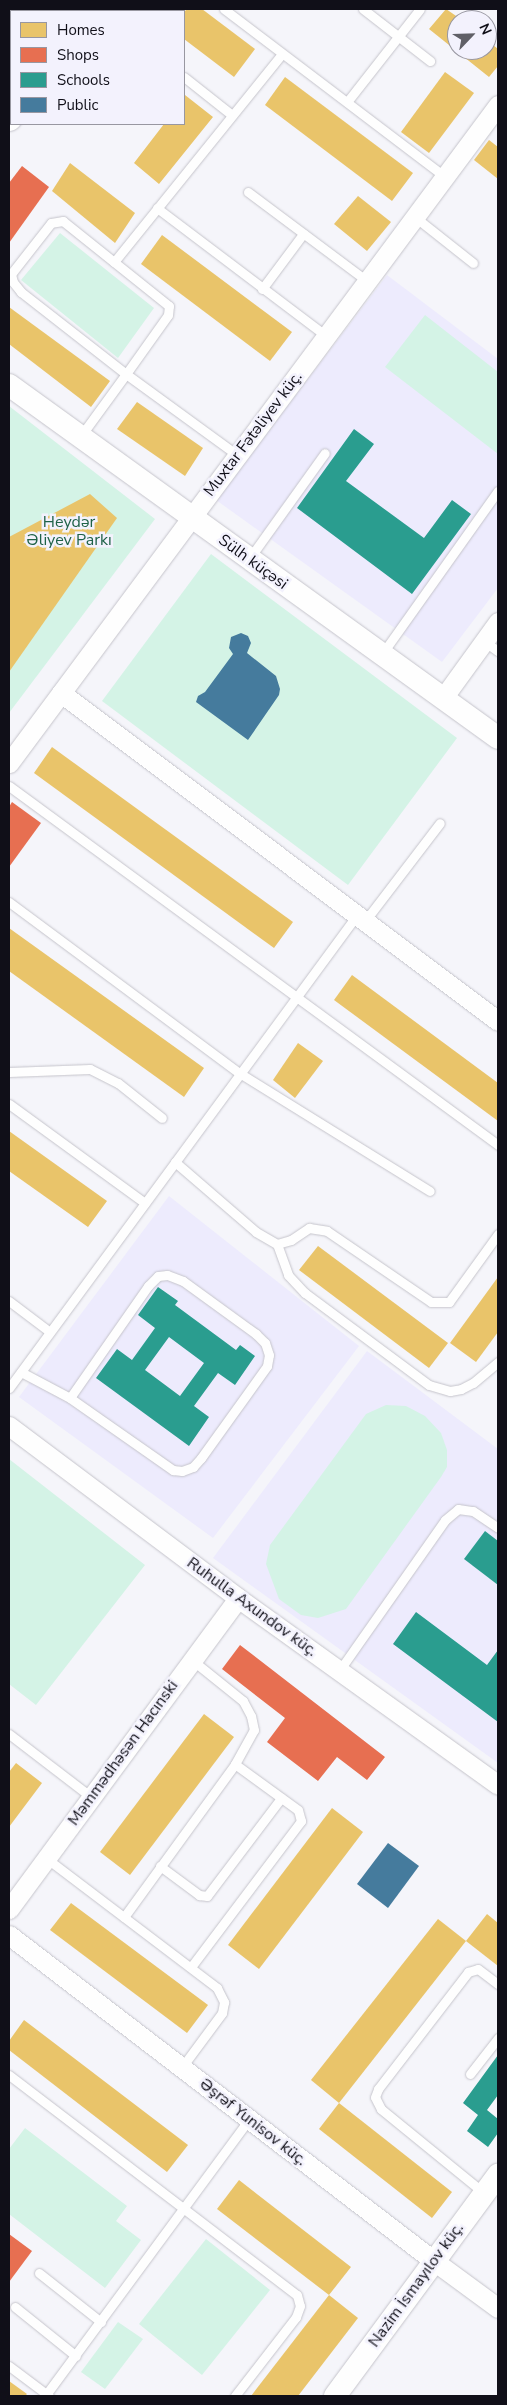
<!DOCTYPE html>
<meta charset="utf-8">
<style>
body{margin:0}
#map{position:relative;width:507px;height:2405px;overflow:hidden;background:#f5f5fa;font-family:"Nunito Sans",sans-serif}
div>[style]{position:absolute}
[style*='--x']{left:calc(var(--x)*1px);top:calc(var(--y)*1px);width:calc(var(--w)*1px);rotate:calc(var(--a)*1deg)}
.built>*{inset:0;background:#edebfd}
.green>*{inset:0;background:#d4f3e6}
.homes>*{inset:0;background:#e9c46a}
.shops>*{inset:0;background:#e76f51}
.schools>*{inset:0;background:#2a9d8f}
.public>*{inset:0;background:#457b9d}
.roads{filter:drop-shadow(0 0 1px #c5c4cb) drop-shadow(0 0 1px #c5c4cb)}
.service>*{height:9px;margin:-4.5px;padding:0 4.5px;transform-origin:4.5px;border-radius:4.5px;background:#fefefe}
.minor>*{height:19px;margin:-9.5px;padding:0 9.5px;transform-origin:9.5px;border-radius:9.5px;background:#fefefe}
.tertiary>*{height:22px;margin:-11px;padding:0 11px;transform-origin:11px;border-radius:11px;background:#fefefe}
.secondary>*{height:26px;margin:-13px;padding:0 13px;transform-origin:13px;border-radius:13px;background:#fefefe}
span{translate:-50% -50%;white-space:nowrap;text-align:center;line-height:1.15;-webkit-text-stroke:5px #f3f2fd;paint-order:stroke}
.street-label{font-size:16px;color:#100f18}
.park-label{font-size:16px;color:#1f6248}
.frame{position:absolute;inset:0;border:10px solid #100f18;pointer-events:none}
.legend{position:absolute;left:10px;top:10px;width:175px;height:115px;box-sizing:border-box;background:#f3f2fd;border:1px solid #9897a1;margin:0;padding:6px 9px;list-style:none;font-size:15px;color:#100f18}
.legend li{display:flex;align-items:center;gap:10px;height:25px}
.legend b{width:25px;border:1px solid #9897a1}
.north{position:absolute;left:447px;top:10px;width:50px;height:50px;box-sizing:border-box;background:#f3f2fd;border:1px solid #9897a1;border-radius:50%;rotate:66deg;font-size:14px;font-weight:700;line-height:20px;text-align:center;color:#100f18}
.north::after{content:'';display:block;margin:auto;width:18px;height:22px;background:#606067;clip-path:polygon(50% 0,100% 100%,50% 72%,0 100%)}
</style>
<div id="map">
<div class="built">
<div style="clip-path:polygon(387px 275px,498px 359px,498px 588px,442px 662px,216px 500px)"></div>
<div style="clip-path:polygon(169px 1196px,359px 1346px,213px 1538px,19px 1397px)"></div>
<div style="clip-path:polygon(367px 1351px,498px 1449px,498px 1763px,213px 1558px)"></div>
</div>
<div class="green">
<div style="clip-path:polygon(60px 233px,154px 308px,118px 358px,21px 280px)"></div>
<div style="clip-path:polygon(425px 315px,498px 372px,498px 454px,385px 367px)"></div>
<div style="clip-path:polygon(9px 406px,155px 519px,9px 713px)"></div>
<div style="clip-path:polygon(211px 554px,457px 738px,348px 885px,102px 701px)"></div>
<div style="clip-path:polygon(386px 1405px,406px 1406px,425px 1416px,441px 1433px,447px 1450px,447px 1467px,441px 1477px,346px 1609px,318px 1618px,301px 1615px,279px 1599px,266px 1564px,270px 1545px,366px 1414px)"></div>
<div style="clip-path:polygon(9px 1459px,145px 1565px,36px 1705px,9px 1684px)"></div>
<div style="clip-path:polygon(25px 2128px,127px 2206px,116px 2221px,141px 2240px,105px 2288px,9px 2214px,9px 2149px)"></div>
<div style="clip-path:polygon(206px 2239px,270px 2290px,202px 2375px,139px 2324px)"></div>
<div style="clip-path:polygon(118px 2322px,143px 2339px,105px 2389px,81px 2372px)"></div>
</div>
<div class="homes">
<div style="clip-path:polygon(187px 9px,202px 9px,255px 49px,234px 77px,184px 39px,184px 12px)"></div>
<div style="clip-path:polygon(446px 9px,462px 20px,457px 20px,457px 50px,487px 50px,487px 40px,498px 49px,498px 66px,489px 77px,429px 29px)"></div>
<div style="clip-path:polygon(445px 72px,474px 93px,429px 153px,401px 132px)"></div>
<div style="clip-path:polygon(285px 77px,413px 173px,392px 201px,265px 105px)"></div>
<div style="clip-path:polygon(185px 95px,213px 117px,159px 184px,134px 163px,164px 124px,184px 124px)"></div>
<div style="clip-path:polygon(489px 140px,498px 147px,498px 179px,474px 160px)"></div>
<div style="clip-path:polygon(70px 163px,135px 213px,115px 243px,52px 191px)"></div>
<div style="clip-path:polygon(358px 196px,391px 222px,367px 251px,334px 224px)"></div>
<div style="clip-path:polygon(162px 235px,292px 332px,270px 361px,141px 264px)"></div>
<div style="clip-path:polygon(9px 307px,110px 381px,91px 407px,9px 344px)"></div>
<div style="clip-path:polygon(137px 402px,203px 448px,185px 476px,117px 429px)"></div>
<div style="clip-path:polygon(90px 494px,117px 518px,9px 672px,9px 537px)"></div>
<div style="clip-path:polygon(52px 747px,293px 922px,274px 948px,34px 773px)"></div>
<div style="clip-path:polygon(9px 928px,204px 1068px,184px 1097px,9px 971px)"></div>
<div style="clip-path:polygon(352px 975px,498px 1083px,498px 1121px,334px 1000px)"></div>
<div style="clip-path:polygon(298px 1043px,323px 1061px,295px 1098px,273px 1080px)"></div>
<div style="clip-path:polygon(9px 1131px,107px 1201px,88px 1227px,9px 1171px)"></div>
<div style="clip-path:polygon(318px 1246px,448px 1343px,429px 1368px,299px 1270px)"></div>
<div style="clip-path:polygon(498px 1277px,498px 1332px,476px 1362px,450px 1343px)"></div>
<div style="clip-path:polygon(204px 1714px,234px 1737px,130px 1875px,100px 1852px)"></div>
<div style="clip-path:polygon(16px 1763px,42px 1783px,9px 1827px,9px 1772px)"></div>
<div style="clip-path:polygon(332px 1808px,363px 1832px,259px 1969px,228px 1945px)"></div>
<div style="clip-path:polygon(71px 1903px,208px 2005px,187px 2033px,50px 1930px)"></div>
<div style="clip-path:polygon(487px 1914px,498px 1923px,498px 1966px,466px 1941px)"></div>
<div style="clip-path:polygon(438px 1919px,466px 1941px,339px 2103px,311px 2080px)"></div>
<div style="clip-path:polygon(24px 2020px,188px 2145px,167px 2172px,9px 2050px,9px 2041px)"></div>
<div style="clip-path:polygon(339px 2103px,452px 2192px,432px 2218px,319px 2129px)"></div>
<div style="clip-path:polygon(239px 2180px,351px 2267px,329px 2295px,217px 2209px)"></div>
<div style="clip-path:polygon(329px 2295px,358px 2318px,298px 2396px,251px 2396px)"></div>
<div style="clip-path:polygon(9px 2381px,27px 2394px,25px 2396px,9px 2396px)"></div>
</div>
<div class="shops">
<div style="clip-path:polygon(22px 166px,49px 187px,9px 243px,9px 183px)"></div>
<div style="clip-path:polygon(12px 802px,41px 823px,9px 867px,9px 807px)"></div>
<div style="clip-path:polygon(240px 1645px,385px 1757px,367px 1780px,337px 1757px,318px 1781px,267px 1742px,285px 1718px,222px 1669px)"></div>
<div style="clip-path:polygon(9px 2234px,32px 2251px,9px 2282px)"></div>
</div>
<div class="schools">
<div style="clip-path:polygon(354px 429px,374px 444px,346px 481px,424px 538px,452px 500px,471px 514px,412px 594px,297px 508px)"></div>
<div style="clip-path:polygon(evenodd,158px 1287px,178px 1301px,175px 1305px,236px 1350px,240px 1345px,255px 1356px,235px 1385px,218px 1373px,194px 1406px,209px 1417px,189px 1446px,96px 1378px,117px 1349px,132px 1360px,155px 1328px,138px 1315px,158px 1287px,169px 1337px,204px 1363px,180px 1396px,145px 1370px,169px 1337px)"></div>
<div style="clip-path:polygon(485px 1531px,498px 1541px,498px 1585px,464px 1559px)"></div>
<div style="clip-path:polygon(416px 1612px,487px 1665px,498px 1650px,498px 1722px,393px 1644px)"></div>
<div style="clip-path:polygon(498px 2055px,498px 2095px,487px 2110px,498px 2119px,498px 2133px,488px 2147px,467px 2131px,478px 2115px,463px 2103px)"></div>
</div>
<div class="public">
<div style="clip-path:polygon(241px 633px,248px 636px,251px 643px,247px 653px,276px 676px,280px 689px,279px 695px,248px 740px,196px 702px,198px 696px,205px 692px,233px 654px,229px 648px,231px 637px)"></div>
<div style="clip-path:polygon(388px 1843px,419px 1866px,388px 1908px,357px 1884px)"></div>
</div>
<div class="roads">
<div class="service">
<div style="--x:224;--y:9;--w:278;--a:37.2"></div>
<div style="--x:363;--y:9;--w:85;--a:37.8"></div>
<div style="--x:184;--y:77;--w:61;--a:38.4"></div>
<div style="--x:347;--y:102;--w:118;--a:-51.9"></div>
<div style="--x:248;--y:192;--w:149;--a:36.8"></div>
<div style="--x:157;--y:208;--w:212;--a:37.1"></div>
<div style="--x:415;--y:217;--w:74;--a:38.4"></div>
<div style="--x:114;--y:262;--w:267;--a:-51.1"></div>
<div style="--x:262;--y:289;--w:69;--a:-53.3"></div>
<div style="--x:80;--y:437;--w:78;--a:-53.9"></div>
<div style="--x:126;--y:374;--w:72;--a:-54.6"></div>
<div style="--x:168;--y:315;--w:9;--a:-84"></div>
<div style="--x:169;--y:306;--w:136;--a:-141.3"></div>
<div style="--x:63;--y:221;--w:12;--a:171"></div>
<div style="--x:51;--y:223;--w:65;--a:128.1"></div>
<div style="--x:11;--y:274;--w:8;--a:76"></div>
<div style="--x:13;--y:282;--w:13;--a:51"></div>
<div style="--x:21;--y:292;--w:133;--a:38"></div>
<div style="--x:126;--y:374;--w:137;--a:36.1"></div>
<div style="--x:249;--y:559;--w:130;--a:-54.4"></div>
<div style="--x:484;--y:641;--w:17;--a:36"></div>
<div style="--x:382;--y:654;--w:200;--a:-54.6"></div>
<div style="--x:9;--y:786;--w:607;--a:36.28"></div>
<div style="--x:9;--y:902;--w:289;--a:36.6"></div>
<div style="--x:241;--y:1074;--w:222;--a:31.8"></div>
<div style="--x:365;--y:921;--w:123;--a:-52.6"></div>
<div style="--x:9;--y:1072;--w:81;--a:-2.1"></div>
<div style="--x:90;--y:1069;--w:31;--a:27"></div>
<div style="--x:118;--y:1083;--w:56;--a:38.5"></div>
<div style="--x:9;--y:1104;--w:168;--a:36.1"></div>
<div style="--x:175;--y:1162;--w:107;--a:40.8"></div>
<div style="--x:256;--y:1232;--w:24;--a:30"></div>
<div style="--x:277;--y:1244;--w:15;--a:-16"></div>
<div style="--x:291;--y:1240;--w:22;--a:-34"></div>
<div style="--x:309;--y:1228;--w:18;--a:9"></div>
<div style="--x:327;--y:1231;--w:126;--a:34.3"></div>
<div style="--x:431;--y:1302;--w:18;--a:0"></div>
<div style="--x:449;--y:1302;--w:84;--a:-54.2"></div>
<div style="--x:277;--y:1244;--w:33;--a:70"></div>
<div style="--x:288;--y:1275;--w:25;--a:47"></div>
<div style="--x:305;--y:1293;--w:154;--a:36.6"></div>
<div style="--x:429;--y:1385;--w:22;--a:16"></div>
<div style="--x:450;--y:1391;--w:11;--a:-10"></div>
<div style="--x:461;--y:1389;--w:13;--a:-27"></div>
<div style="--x:473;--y:1383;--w:33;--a:-40"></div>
<div style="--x:9;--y:1301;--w:51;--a:37.1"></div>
<div style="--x:21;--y:1372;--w:55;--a:28"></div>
<div style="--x:70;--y:1398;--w:126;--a:35"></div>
<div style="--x:173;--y:1470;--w:9;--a:6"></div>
<div style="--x:182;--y:1471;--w:12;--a:-20"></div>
<div style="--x:193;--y:1467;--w:12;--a:-48"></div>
<div style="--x:201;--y:1458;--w:113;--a:-54.3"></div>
<div style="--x:267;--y:1366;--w:11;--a:-80"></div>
<div style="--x:269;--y:1355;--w:13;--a:-108"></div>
<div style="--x:265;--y:1343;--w:13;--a:-135"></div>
<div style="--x:256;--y:1334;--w:90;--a:-144"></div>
<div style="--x:183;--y:1281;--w:17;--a:-159"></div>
<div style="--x:167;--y:1275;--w:9;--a:174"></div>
<div style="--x:158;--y:1276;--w:14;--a:135"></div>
<div style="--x:148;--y:1286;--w:136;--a:124.9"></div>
<div style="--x:9;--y:1388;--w:587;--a:-53.66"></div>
<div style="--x:339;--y:1671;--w:184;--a:-54.9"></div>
<div style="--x:445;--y:1520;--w:17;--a:-40"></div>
<div style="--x:458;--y:1509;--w:15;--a:8"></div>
<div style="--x:473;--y:1511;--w:30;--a:34"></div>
<div style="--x:9;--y:1734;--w:103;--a:37.5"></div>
<div style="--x:46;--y:1858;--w:215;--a:37.2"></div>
<div style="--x:217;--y:1988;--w:16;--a:63"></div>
<div style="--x:224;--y:2002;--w:11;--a:100"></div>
<div style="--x:222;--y:2013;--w:67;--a:126.5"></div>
<div style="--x:160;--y:1866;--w:49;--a:36.6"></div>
<div style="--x:199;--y:1895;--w:8;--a:7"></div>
<div style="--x:207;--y:1896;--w:123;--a:-52.9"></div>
<div style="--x:124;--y:1917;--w:189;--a:-54"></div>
<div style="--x:235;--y:1764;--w:39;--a:-61"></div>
<div style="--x:254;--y:1730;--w:14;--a:-102"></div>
<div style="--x:251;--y:1716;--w:17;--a:-118"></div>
<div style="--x:243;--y:1701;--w:65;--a:-141.2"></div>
<div style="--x:191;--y:1967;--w:183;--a:-53"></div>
<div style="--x:301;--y:1821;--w:11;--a:-105"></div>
<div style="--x:298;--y:1810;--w:78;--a:-143.9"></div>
<div style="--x:470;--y:2074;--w:46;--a:-52.1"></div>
<div style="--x:9;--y:2075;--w:362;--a:37.4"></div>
<div style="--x:297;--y:2295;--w:11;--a:75"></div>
<div style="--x:300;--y:2306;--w:12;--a:110"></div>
<div style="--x:296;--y:2317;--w:100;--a:127.7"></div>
<div style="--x:484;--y:2193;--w:133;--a:-140.8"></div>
<div style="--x:381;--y:2109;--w:13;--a:-117"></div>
<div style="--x:375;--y:2097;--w:9;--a:-69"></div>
<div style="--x:378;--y:2089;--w:148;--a:-52.4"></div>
<div style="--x:468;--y:1972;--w:10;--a:-17"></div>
<div style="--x:478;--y:1969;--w:25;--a:37"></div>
<div style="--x:39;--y:2273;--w:79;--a:38.3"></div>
<div style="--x:15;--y:2307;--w:78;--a:38.8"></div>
<div style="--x:9;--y:2366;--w:50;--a:36.9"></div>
<div style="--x:45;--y:2396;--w:344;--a:-53.6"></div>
</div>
<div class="minor">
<div style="--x:61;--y:693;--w:546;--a:36.89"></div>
<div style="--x:443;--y:698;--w:94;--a:-54.1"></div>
<div style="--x:9;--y:763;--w:820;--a:-53.38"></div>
<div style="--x:9;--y:1426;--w:286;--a:36.9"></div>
<div style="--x:238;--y:1598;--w:320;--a:35.7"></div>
<div style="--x:9;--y:1909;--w:386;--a:-53.6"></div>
<div style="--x:9;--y:1935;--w:536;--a:37.49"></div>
<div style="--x:434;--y:2261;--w:79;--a:36.3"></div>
</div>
<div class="tertiary">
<div style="--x:9;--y:385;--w:603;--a:35.82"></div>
<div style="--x:335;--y:2396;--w:275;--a:-53.6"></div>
</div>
<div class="secondary">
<div style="--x:92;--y:11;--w:3;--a:-45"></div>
<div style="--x:9;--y:15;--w:7;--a:-56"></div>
<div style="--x:9;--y:118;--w:4;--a:-56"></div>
</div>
</div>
<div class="street-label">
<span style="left:253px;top:434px;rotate:-53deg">Muxtar Fətəliyev küç.</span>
<span style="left:253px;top:562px;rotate:36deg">Sülh küçəsi</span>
<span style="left:252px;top:1607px;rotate:36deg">Ruhulla Axundov küç.</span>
<span style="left:123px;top:1753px;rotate:-54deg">Məmmədhəsən Hacınski</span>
<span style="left:253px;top:2122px;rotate:38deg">Əşrəf Yunisov küç.</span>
<span style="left:416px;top:2285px;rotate:-54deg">Nazim İsmayılov küç.</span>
</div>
<div class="park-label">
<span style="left:69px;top:531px">Heydər<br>Əliyev Parkı</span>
</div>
<div class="frame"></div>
<ul class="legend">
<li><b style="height:14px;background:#e9c46a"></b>Homes</li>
<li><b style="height:14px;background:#e76f51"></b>Shops</li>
<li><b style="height:14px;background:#2a9d8f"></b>Schools</li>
<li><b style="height:14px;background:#457b9d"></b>Public</li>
</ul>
<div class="north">N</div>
</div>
